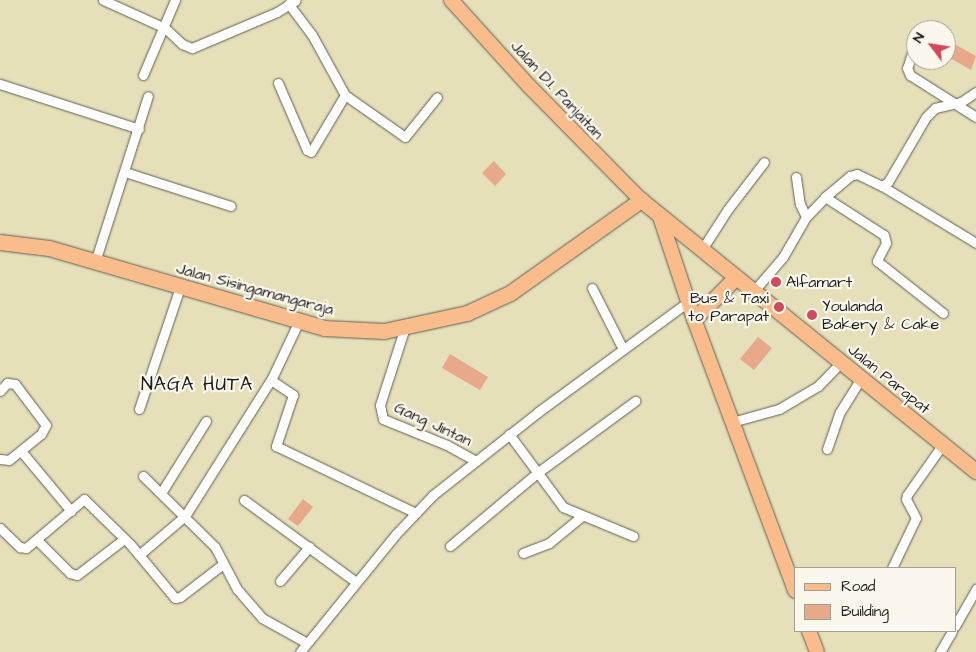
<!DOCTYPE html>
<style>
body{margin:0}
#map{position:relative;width:976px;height:652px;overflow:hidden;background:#e5dfba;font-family:"Architects Daughter",sans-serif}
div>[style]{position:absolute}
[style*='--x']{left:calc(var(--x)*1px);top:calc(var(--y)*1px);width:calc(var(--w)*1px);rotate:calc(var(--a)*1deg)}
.building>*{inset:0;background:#e7a98a}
.roads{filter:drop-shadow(0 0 1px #626053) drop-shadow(0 0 1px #626053)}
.minor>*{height:9px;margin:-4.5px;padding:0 4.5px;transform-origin:4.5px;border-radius:4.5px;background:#fff}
.primary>*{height:14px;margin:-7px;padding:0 7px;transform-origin:7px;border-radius:7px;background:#f9bc8a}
.trunk>*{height:15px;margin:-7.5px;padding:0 7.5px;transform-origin:7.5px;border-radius:7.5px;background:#f9bc8a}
.dots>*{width:14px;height:14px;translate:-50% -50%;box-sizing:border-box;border:2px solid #fbf7ec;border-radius:50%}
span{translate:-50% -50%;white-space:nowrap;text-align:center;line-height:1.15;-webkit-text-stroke:4.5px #fbf7ec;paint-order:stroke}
.street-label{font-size:16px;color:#1c1c1c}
.poi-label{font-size:16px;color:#1c1c1c}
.left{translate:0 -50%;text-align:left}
.right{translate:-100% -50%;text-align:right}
.quarter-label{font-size:19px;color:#1c1c1c;letter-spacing:1px}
.legend{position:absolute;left:794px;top:567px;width:162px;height:65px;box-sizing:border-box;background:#fbf7ec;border:1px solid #a29f99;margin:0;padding:6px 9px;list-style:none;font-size:15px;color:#1c1c1c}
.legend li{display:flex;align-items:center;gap:10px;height:25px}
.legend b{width:25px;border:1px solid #a29f99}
.north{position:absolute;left:906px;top:20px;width:50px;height:50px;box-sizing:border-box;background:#fbf7ec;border:1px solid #a29f99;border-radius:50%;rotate:301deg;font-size:14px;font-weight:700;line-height:20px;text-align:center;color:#1c1c1c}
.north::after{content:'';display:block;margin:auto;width:18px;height:22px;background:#d1495b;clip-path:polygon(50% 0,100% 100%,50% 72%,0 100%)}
</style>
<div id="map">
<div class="building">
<div style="clip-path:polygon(956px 45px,976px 56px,971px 70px,950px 58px)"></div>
<div style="clip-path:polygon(494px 161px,506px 174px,495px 186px,482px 173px)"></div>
<div style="clip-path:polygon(758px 337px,772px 348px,754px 370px,740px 359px)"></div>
<div style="clip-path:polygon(450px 354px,488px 377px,480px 390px,442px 368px)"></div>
<div style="clip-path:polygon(303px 499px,313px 507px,298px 526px,288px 519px)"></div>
</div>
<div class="roads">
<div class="minor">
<div style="--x:103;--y:0;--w:68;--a:24.3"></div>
<div style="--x:165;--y:28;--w:23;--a:43"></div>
<div style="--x:182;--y:44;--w:11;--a:22"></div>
<div style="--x:192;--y:48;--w:92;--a:-23"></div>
<div style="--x:277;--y:12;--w:22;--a:-32"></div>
<div style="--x:915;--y:44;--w:25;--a:108"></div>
<div style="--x:907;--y:68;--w:8;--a:67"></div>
<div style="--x:910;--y:75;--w:78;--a:32.5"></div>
<div style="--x:143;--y:75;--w:82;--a:-66.9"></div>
<div style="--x:278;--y:83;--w:73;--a:66.6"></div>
<div style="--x:307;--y:150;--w:4;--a:27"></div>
<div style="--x:311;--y:152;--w:66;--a:-59.2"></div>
<div style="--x:345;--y:95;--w:68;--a:-118.8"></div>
<div style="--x:312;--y:35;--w:39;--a:-127"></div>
<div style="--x:0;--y:84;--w:146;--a:17.9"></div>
<div style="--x:345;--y:95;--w:73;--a:35"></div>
<div style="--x:405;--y:137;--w:51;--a:-51.3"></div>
<div style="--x:125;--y:172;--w:111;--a:17.8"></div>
<div style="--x:796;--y:177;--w:27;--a:82"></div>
<div style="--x:800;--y:204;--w:14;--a:65"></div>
<div style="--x:882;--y:186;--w:110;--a:31.2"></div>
<div style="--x:825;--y:197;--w:70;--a:32.8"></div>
<div style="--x:884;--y:235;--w:8;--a:76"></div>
<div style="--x:886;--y:243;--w:20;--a:117"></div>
<div style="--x:877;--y:261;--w:84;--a:38.2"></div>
<div style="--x:701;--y:251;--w:50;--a:-57.3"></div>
<div style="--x:728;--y:209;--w:59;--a:-52.5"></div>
<div style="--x:95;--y:262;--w:174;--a:-72.3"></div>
<div style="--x:592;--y:288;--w:68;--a:63.1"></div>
<div style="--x:752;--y:293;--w:48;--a:-49.3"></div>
<div style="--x:783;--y:257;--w:46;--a:-60.1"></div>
<div style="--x:806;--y:217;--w:28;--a:-46"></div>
<div style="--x:825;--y:197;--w:33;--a:-40"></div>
<div style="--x:850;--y:176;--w:7;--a:-16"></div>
<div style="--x:857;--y:174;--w:28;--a:26"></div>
<div style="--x:882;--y:186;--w:7;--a:-34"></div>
<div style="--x:888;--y:182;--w:75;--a:-59.7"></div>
<div style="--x:926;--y:117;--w:13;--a:-45"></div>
<div style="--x:935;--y:108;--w:27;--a:-13"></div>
<div style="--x:961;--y:102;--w:18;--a:-34"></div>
<div style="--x:405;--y:327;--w:82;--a:107.8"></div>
<div style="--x:380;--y:405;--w:14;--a:78"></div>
<div style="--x:383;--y:419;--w:69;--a:22.1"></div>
<div style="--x:447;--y:445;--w:33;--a:29"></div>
<div style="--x:271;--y:380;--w:27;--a:34"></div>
<div style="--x:293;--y:395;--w:54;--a:108.4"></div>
<div style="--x:276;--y:446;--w:155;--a:25.6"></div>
<div style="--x:0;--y:391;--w:11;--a:-49"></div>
<div style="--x:7;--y:383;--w:8;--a:7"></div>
<div style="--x:15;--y:384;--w:51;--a:52.9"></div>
<div style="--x:46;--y:425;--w:10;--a:119"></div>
<div style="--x:41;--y:434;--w:41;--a:140.9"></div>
<div style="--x:9;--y:460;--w:9;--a:-174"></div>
<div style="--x:139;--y:409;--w:129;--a:-71.4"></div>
<div style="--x:732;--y:422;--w:49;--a:-15.5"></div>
<div style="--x:779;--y:409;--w:45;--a:-30.5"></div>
<div style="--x:818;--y:386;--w:33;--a:-46"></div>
<div style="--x:509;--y:434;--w:91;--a:53.5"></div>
<div style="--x:563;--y:507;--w:76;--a:22.5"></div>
<div style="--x:827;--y:449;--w:39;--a:-71"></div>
<div style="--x:840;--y:412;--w:39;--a:-58"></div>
<div style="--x:21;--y:451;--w:78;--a:50.2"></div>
<div style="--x:143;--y:476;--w:101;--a:44.6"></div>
<div style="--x:215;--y:547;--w:47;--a:62.4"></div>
<div style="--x:237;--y:589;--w:38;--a:49"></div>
<div style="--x:262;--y:618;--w:51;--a:29.1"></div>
<div style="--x:161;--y:493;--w:85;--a:-58"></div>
<div style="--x:244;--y:500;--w:139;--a:36.2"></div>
<div style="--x:0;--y:528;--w:28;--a:44"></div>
<div style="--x:20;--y:547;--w:6;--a:9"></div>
<div style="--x:26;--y:548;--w:76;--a:-40.2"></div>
<div style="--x:84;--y:499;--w:64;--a:44.4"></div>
<div style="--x:130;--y:544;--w:70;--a:50.2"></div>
<div style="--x:175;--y:598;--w:5;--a:-11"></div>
<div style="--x:180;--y:597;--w:54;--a:-37.5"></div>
<div style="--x:37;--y:540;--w:47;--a:45"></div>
<div style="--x:70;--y:573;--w:7;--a:16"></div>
<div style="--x:77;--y:575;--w:59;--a:-37.5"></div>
<div style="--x:450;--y:546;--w:114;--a:-40"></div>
<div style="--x:537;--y:473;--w:122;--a:-36.3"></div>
<div style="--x:523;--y:553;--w:28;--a:-21"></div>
<div style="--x:549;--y:543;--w:43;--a:-39.3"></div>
<div style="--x:139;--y:555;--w:60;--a:-40.3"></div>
<div style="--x:185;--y:516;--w:163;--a:-57.8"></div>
<div style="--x:272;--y:378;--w:63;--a:-64.7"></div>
<div style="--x:892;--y:568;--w:55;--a:-64.4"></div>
<div style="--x:916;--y:518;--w:21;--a:-118"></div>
<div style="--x:906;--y:499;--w:4;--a:-76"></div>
<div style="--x:907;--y:495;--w:62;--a:-54.8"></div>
<div style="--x:280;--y:581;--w:45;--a:-49.5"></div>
<div style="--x:955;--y:626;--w:43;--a:-60.4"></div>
<div style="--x:300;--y:652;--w:151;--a:-50.9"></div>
<div style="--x:395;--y:535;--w:55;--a:-46.5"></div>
<div style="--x:433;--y:495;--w:134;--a:-38.3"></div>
<div style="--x:538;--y:412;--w:186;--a:-36.3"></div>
<div style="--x:940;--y:652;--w:24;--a:-60"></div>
</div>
<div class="primary">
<div style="--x:451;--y:0;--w:116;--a:47.8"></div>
<div style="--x:529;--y:86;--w:160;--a:45.5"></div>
<div style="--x:660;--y:217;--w:108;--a:71.6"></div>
<div style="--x:694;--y:319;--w:290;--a:69.6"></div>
<div style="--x:809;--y:631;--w:22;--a:69"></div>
</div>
<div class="trunk">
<div style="--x:0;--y:242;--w:49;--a:7"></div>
<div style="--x:49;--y:248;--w:286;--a:16.2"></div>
<div style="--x:324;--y:328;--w:60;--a:2.9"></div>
<div style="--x:384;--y:331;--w:85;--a:-12.2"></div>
<div style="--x:467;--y:313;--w:47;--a:-24.9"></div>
<div style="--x:510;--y:293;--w:161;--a:-35.4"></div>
<div style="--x:641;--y:200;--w:431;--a:39"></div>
<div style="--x:694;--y:319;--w:57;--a:-45"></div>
</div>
</div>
<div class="dots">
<div style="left:776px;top:282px;background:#d1495b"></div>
<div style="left:779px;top:307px;background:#d1495b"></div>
<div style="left:812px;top:315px;background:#d1495b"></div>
</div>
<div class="street-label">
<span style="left:557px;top:90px;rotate:47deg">Jalan D.I. Panjaitan</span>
<span style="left:255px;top:289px;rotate:15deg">Jalan Sisingamangaraja</span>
<span style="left:889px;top:379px;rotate:39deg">Jalan Parapat</span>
<span style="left:433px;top:424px;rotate:25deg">Gang Jintan</span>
</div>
<div class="poi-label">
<span class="left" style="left:786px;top:282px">Alfamart</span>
<span class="right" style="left:769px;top:307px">Bus &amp; Taxi<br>to Parapat</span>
<span class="left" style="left:822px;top:315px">Youlanda<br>Bakery &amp; Cake</span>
</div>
<div class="quarter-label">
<span style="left:197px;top:385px">NAGA HUTA</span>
</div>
<ul class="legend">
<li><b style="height:6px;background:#f9bc8a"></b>Road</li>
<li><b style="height:14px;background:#e7a98a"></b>Building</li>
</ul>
<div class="north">N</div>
</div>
